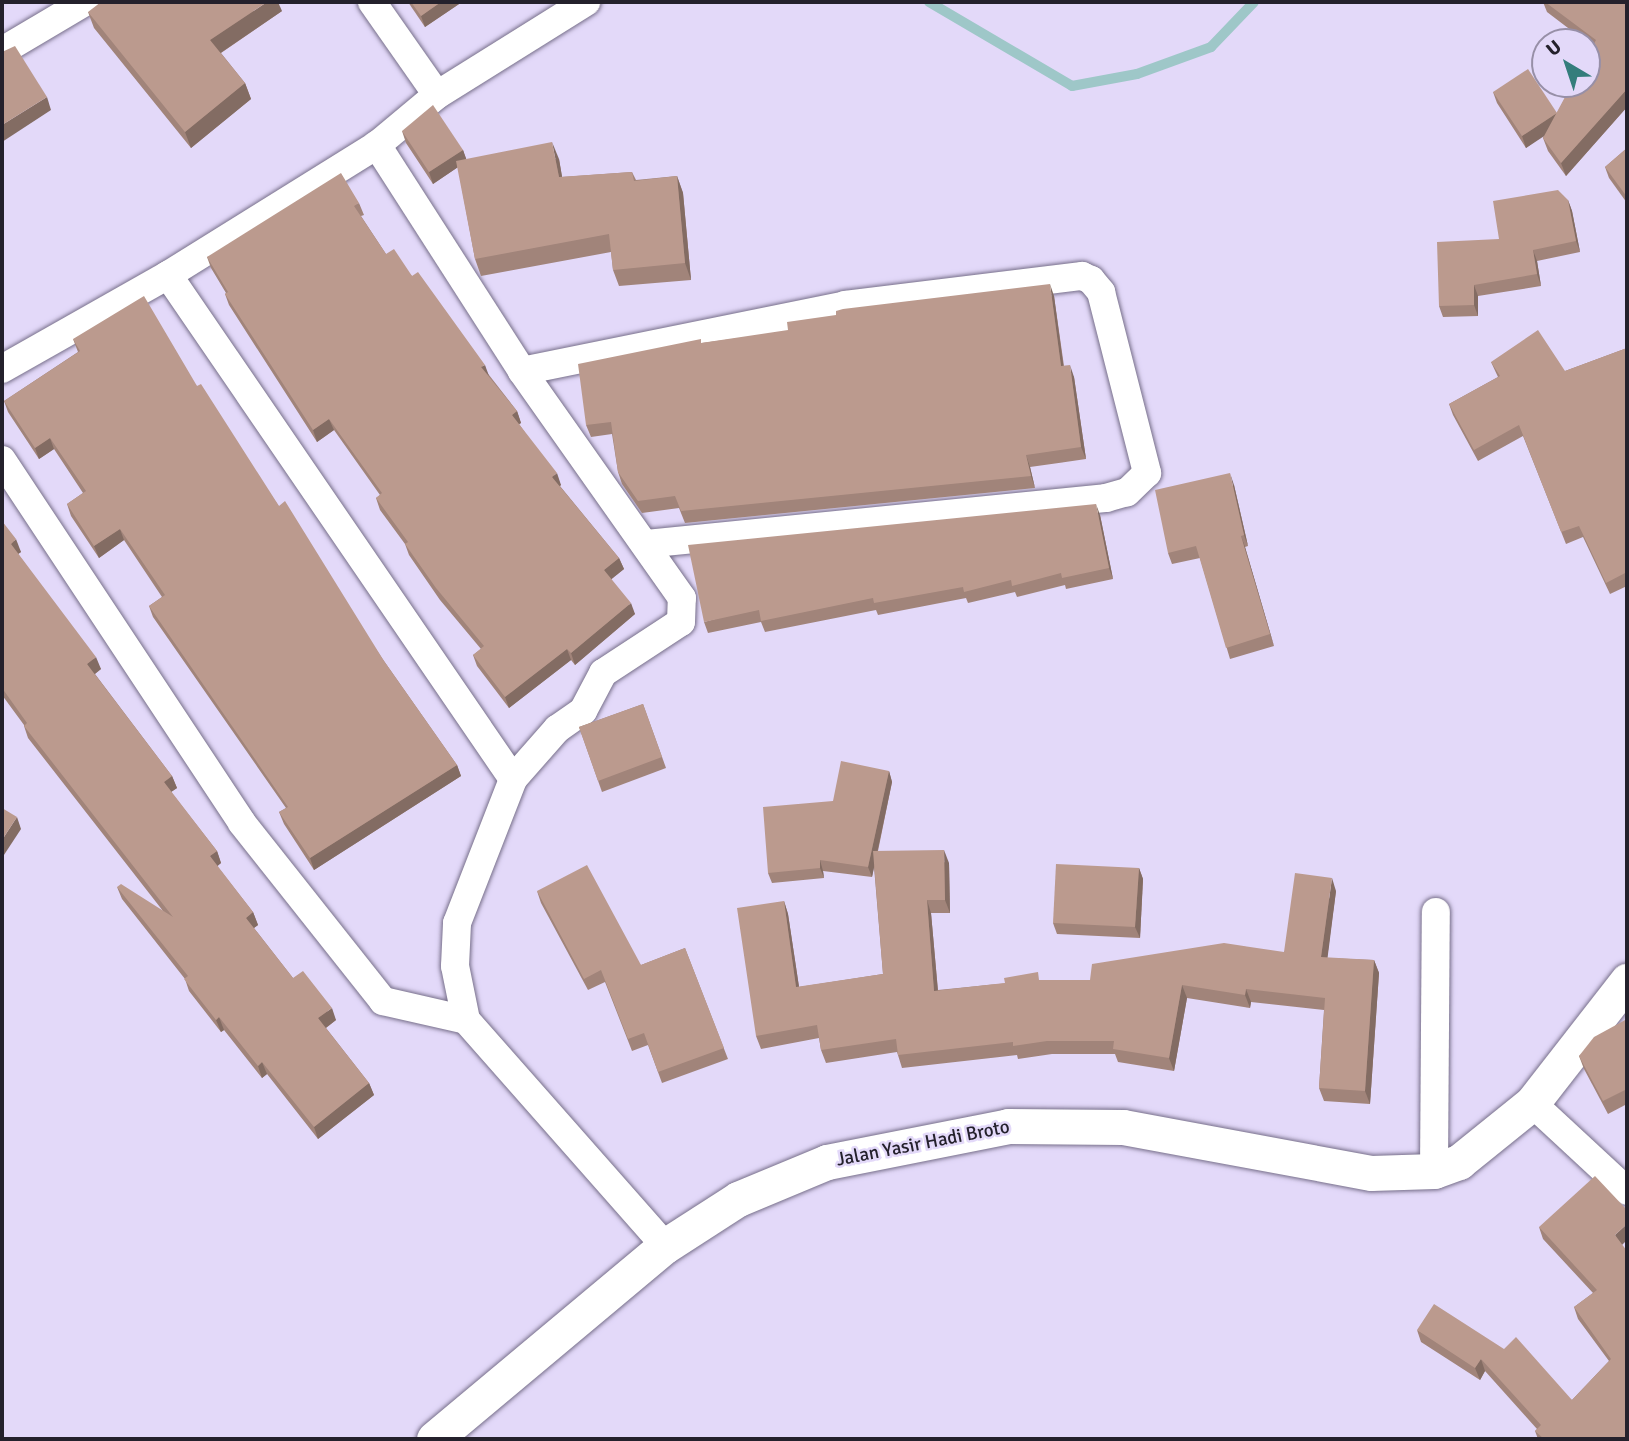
<!DOCTYPE html>
<style>
body{margin:0}
#map{position:relative;width:1629px;height:1441px;overflow:hidden;background:#e3d9f9;font-family:Signika,sans-serif}
div>[style]{position:absolute}
[style*='--x']{left:calc(var(--x)*1px);top:calc(var(--y)*1px);width:calc(var(--w)*1px);rotate:calc(var(--a)*1deg)}
.stream>*{height:10px;margin:-5px;padding:0 5px;transform-origin:5px;border-radius:5px;background:#9ec7c8}
.roads{filter:drop-shadow(0 0 2px #776f8a) drop-shadow(0 0 2px #776f8a)}
.minor>*{height:28px;margin:-14px;padding:0 14px;transform-origin:14px;border-radius:14px;background:#fff}
.tertiary>*{height:35px;margin:-17.5px;padding:0 17.5px;transform-origin:17.5px;border-radius:17.5px;background:#fff}
.wall>*{inset:0;background:#a1847a}
.shaded-wall>*{inset:0;background:#836c63}
.building>*{inset:0;background:#bb9a8e}
span{translate:-50% -50%;white-space:nowrap;text-align:center;line-height:1.15;-webkit-text-stroke:5px #e3d9f9;paint-order:stroke}
.street-label{font-size:19px;color:#24212c}
.frame{position:absolute;inset:0;border:4px solid #24212c;pointer-events:none}
.north{position:absolute;left:1531px;top:28px;width:70px;height:70px;box-sizing:border-box;background:#e3d9f9;border:2px solid #978fa7;border-radius:50%;rotate:321deg;font-size:19px;font-weight:700;line-height:28px;text-align:center;color:#24212c}
.north::after{content:'';display:block;margin:auto;width:24px;height:32px;background:#347d7c;clip-path:polygon(50% 0,100% 100%,50% 72%,0 100%)}
</style>
<div id="map">
<div class="stream">
<div style="--x:929;--y:2;--w:166;--a:30.4"></div>
<div style="--x:1072;--y:86;--w:66;--a:-10.5"></div>
<div style="--x:1137;--y:74;--w:79;--a:-20"></div>
<div style="--x:1211;--y:47;--w:62;--a:-46.3"></div>
</div>
<div class="roads">
<div class="minor">
<div style="--x:372;--y:2;--w:113;--a:55"></div>
<div style="--x:2;--y:51;--w:96;--a:-30.6"></div>
<div style="--x:168;--y:275;--w:611;--a:55.61"></div>
<div style="--x:2;--y:369;--w:191;--a:-29.5"></div>
<div style="--x:168;--y:275;--w:246;--a:-31.9"></div>
<div style="--x:377;--y:145;--w:78;--a:-39.8"></div>
<div style="--x:437;--y:95;--w:176;--a:-32"></div>
<div style="--x:522;--y:371;--w:330;--a:-11.5"></div>
<div style="--x:845;--y:305;--w:239;--a:-7"></div>
<div style="--x:1082;--y:276;--w:10;--a:24"></div>
<div style="--x:1091;--y:280;--w:16;--a:50"></div>
<div style="--x:1101;--y:292;--w:187;--a:75.7"></div>
<div style="--x:1147;--y:473;--w:28;--a:136"></div>
<div style="--x:1127;--y:492;--w:22;--a:164"></div>
<div style="--x:1106;--y:498;--w:463;--a:174.3"></div>
<div style="--x:2;--y:460;--w:435;--a:56.5"></div>
<div style="--x:242;--y:823;--w:227;--a:51.6"></div>
<div style="--x:383;--y:1001;--w:85;--a:12.9"></div>
<div style="--x:466;--y:1020;--w:55;--a:-101.5"></div>
<div style="--x:455;--y:966;--w:43;--a:-87.3"></div>
<div style="--x:457;--y:923;--w:155;--a:-68.7"></div>
<div style="--x:513;--y:779;--w:67;--a:-48.7"></div>
<div style="--x:557;--y:729;--w:32;--a:-35"></div>
<div style="--x:583;--y:711;--w:43;--a:-62.2"></div>
<div style="--x:603;--y:673;--w:93;--a:-33.2"></div>
<div style="--x:681;--y:622;--w:24;--a:-88"></div>
<div style="--x:682;--y:598;--w:278;--a:-125.2"></div>
<div style="--x:522;--y:371;--w:269;--a:-122.7"></div>
<div style="--x:466;--y:1020;--w:301;--a:48.6"></div>
<div style="--x:1532;--y:1103;--w:129;--a:42.8"></div>
<div style="--x:1434;--y:1171;--w:259;--a:-89.6"></div>
</div>
<div class="tertiary">
<div style="--x:434;--y:1439;--w:301;--a:-39.9"></div>
<div style="--x:665;--y:1246;--w:87;--a:-32.8"></div>
<div style="--x:738;--y:1199;--w:96;--a:-22.6"></div>
<div style="--x:827;--y:1162;--w:185;--a:-11.2"></div>
<div style="--x:1008;--y:1126;--w:115;--a:0.5"></div>
<div style="--x:1123;--y:1127;--w:252;--a:10.5"></div>
<div style="--x:1371;--y:1173;--w:63;--a:-1.8"></div>
<div style="--x:1434;--y:1171;--w:27;--a:-20"></div>
<div style="--x:1459;--y:1162;--w:94;--a:-38.9"></div>
<div style="--x:1532;--y:1103;--w:155;--a:-52.1"></div>
</div>
</div>
<div class="wall">
<div style="clip-path:polygon(408px 2px,462px 2px,425px 27px)"></div>
<div style="clip-path:polygon(1543px 2px,1627px 2px,1627px 107px,1566px 176px,1548px 151px,1543px 138px,1544px 135px,1526px 148px,1497px 103px,1493px 92px,1557px 113px,1593px 47px,1547px 12px)"></div>
<div style="clip-path:polygon(282px 11px,221px 53px,245px 83px,251px 99px,191px 148px,94px 28px,88px 12px)"></div>
<div style="clip-path:polygon(402px 131px,463px 150px,466px 159px,559px 159px,562px 177px,632px 172px,636px 180px,677px 176px,683px 193px,691px 280px,619px 286px,613px 270px,611px 252px,481px 276px,475px 259px,458px 167px,433px 184px,406px 143px)"></div>
<div style="clip-path:polygon(1627px 148px,1627px 203px,1609px 178px,1605px 167px)"></div>
<div style="clip-path:polygon(1568px 200px,1572px 211px,1580px 252px,1537px 261px,1541px 286px,1478px 296px,1478px 316px,1443px 317px,1439px 306px,1499px 239px)"></div>
<div style="clip-path:polygon(359px 203px,364px 215px,361px 216px,386px 254px,412px 276px,517px 411px,521px 423px,519px 424px,561px 485px,560px 486px,619px 558px,624px 569px,611px 579px,635px 614px,575px 665px,571px 660px,509px 708px,477px 666px,473px 655px,481px 649px,440px 600px,409px 555px,405px 544px,380px 510px,376px 498px,380px 495px,334px 430px,317px 442px,229px 305px,225px 294px,226px 293px,211px 268px,207px 257px)"></div>
<div style="clip-path:polygon(1054px 296px,1064px 366px,1074px 377px,1086px 459px,1030px 467px,1035px 488px,685px 523px,679px 508px,642px 513px,622px 484px,618px 472px,612px 434px,591px 437px,586px 425px,702px 343px)"></div>
<div style="clip-path:polygon(1627px 322px,1627px 586px,1610px 594px,1583px 537px,1566px 544px,1523px 436px,1478px 461px,1453px 415px,1449px 404px,1498px 377px,1491px 362px,1565px 371px,1627px 348px)"></div>
<div style="clip-path:polygon(73px 339px,197px 386px,384px 661px,457px 765px,461px 776px,314px 870px,284px 824px,279px 812px,286px 808px,153px 617px,149px 606px,162px 597px,124px 540px,99px 558px,71px 516px,67px 504px,83px 493px,54px 449px,39px 459px,8px 412px,4px 401px,78px 352px)"></div>
<div style="clip-path:polygon(1234px 485px,1248px 546px,1245px 547px,1274px 646px,1230px 659px,1200px 558px,1172px 564px,1168px 553px)"></div>
<div style="clip-path:polygon(1100px 515px,1113px 579px,1066px 589px,1065px 585px,1017px 597px,1015px 592px,968px 603px,966px 598px,878px 615px,876px 610px,765px 632px,761px 622px,708px 633px,704px 622px)"></div>
<div style="clip-path:polygon(2px 521px,21px 552px,18px 554px,101px 669px,95px 674px,172px 776px,177px 788px,171px 792px,217px 851px,221px 863px,217px 866px,253px 912px,258px 925px,254px 928px,293px 978px,336px 1020px,326px 1028px,369px 1083px,374px 1095px,318px 1139px,267px 1074px,262px 1078px,224px 1030px,221px 1032px,189px 991px,185px 979px,122px 899px,117px 887px,163px 911px,28px 738px,24px 726px,24px 725px,2px 695px)"></div>
<div style="clip-path:polygon(643px 704px,666px 768px,602px 792px,579px 727px)"></div>
<div style="clip-path:polygon(889px 771px,892px 782px,878px 851px,949px 863px,950px 913px,931px 913px,938px 990px,1040px 980px,1090px 980px,1284px 952px,1336px 891px,1327px 958px,1374px 960px,1379px 973px,1370px 1104px,1324px 1101px,1319px 1088px,1324px 1010px,1251px 1002px,1250px 1008px,1187px 998px,1174px 1071px,1118px 1062px,1115px 1054px,1052px 1054px,1018px 1059px,1017px 1055px,902px 1068px,897px 1052px,826px 1063px,821px 1050px,819px 1038px,761px 1049px,756px 1036px,784px 901px,788px 914px,799px 987px,883px 974px,874px 867px,872px 877px,823px 871px,824px 878px,772px 883px,768px 873px,833px 801px)"></div>
<div style="clip-path:polygon(1139px 868px,1143px 879px,1140px 938px,1057px 934px,1053px 923px)"></div>
<div style="clip-path:polygon(537px 891px,641px 965px,685px 948px,728px 1059px,662px 1083px,648px 1045px,632px 1051px,605px 982px,588px 990px,541px 903px)"></div>
<div style="clip-path:polygon(1627px 1019px,1627px 1104px,1608px 1114px,1584px 1069px,1579px 1056px)"></div>
<div style="clip-path:polygon(1539px 1227px,1622px 1245px,1627px 1439px,1538px 1439px,1535px 1431px,1537px 1429px,1485px 1371px,1480px 1380px,1421px 1342px,1417px 1330px,1572px 1400px,1609px 1361px,1578px 1319px,1574px 1307px,1593px 1293px,1543px 1239px)"></div>
</div>
<div class="shaded-wall">
<div style="clip-path:polygon(267px 2px,278px 2px,282px 11px,216px 56px,210px 40px)"></div>
<div style="clip-path:polygon(441px 2px,462px 2px,425px 27px,421px 16px)"></div>
<div style="clip-path:polygon(245px 83px,251px 99px,191px 148px,185px 132px)"></div>
<div style="clip-path:polygon(1627px 89px,1627px 107px,1566px 176px,1561px 163px)"></div>
<div style="clip-path:polygon(47px 97px,51px 110px,2px 142px,2px 125px)"></div>
<div style="clip-path:polygon(1557px 113px,1561px 125px,1526px 148px,1522px 136px)"></div>
<div style="clip-path:polygon(552px 142px,559px 159px,565px 194px,559px 177px)"></div>
<div style="clip-path:polygon(463px 150px,467px 161px,433px 184px,429px 172px)"></div>
<div style="clip-path:polygon(677px 176px,683px 193px,691px 280px,685px 263px)"></div>
<div style="clip-path:polygon(1568px 200px,1572px 211px,1580px 252px,1576px 241px)"></div>
<div style="clip-path:polygon(1533px 250px,1537px 261px,1541px 286px,1537px 274px)"></div>
<div style="clip-path:polygon(1050px 284px,1054px 296px,1065px 378px,1061px 366px)"></div>
<div style="clip-path:polygon(1474px 285px,1478px 296px,1478px 316px,1474px 305px)"></div>
<div style="clip-path:polygon(485px 365px,489px 376px,481px 367px)"></div>
<div style="clip-path:polygon(1070px 365px,1074px 377px,1086px 459px,1081px 447px)"></div>
<div style="clip-path:polygon(517px 411px,521px 423px,516px 426px,512px 415px)"></div>
<div style="clip-path:polygon(329px 419px,334px 430px,317px 442px,313px 430px)"></div>
<div style="clip-path:polygon(50px 438px,54px 449px,39px 459px,35px 448px)"></div>
<div style="clip-path:polygon(1026px 455px,1030px 467px,1035px 488px,1031px 476px)"></div>
<div style="clip-path:polygon(557px 473px,561px 485px,557px 488px,552px 477px)"></div>
<div style="clip-path:polygon(1230px 473px,1234px 485px,1248px 546px,1244px 535px)"></div>
<div style="clip-path:polygon(1096px 504px,1100px 515px,1113px 579px,1109px 568px)"></div>
<div style="clip-path:polygon(120px 529px,124px 540px,99px 558px,94px 546px)"></div>
<div style="clip-path:polygon(1241px 536px,1245px 547px,1274px 646px,1270px 634px)"></div>
<div style="clip-path:polygon(16px 539px,21px 552px,15px 556px,11px 544px)"></div>
<div style="clip-path:polygon(619px 558px,624px 569px,608px 582px,604px 570px)"></div>
<div style="clip-path:polygon(631px 603px,635px 614px,575px 665px,571px 653px)"></div>
<div style="clip-path:polygon(567px 649px,571px 660px,509px 708px,505px 697px)"></div>
<div style="clip-path:polygon(96px 657px,101px 669px,92px 676px,87px 664px)"></div>
<div style="clip-path:polygon(457px 765px,461px 776px,314px 870px,310px 858px)"></div>
<div style="clip-path:polygon(889px 771px,892px 782px,872px 877px,868px 867px)"></div>
<div style="clip-path:polygon(172px 776px,177px 788px,168px 794px,164px 782px)"></div>
<div style="clip-path:polygon(17px 817px,21px 829px,2px 858px,2px 840px)"></div>
<div style="clip-path:polygon(944px 850px,949px 863px,950px 913px,945px 900px)"></div>
<div style="clip-path:polygon(217px 851px,221px 863px,214px 869px,210px 856px)"></div>
<div style="clip-path:polygon(820px 860px,823px 871px,824px 878px,820px 868px)"></div>
<div style="clip-path:polygon(1139px 868px,1143px 879px,1140px 938px,1135px 927px)"></div>
<div style="clip-path:polygon(1332px 878px,1336px 891px,1326px 970px,1321px 957px)"></div>
<div style="clip-path:polygon(927px 900px,931px 913px,939px 1004px,934px 991px)"></div>
<div style="clip-path:polygon(784px 901px,788px 914px,801px 1000px,796px 987px)"></div>
<div style="clip-path:polygon(253px 912px,258px 925px,251px 930px,246px 918px)"></div>
<div style="clip-path:polygon(1374px 960px,1379px 973px,1370px 1104px,1365px 1091px)"></div>
<div style="clip-path:polygon(1182px 985px,1187px 998px,1174px 1071px,1169px 1058px)"></div>
<div style="clip-path:polygon(1246px 989px,1251px 1002px,1250px 1008px,1245px 995px)"></div>
<div style="clip-path:polygon(332px 1008px,336px 1020px,323px 1030px,318px 1018px)"></div>
<div style="clip-path:polygon(219px 1017px,224px 1030px,221px 1032px,216px 1020px)"></div>
<div style="clip-path:polygon(262px 1062px,267px 1074px,262px 1078px,258px 1066px)"></div>
<div style="clip-path:polygon(369px 1083px,374px 1095px,318px 1139px,314px 1127px)"></div>
<div style="clip-path:polygon(1627px 1224px,1627px 1240px,1620px 1247px,1615px 1235px)"></div>
<div style="clip-path:polygon(1481px 1359px,1485px 1371px,1480px 1380px,1475px 1368px)"></div>
</div>
<div class="building">
<div style="clip-path:polygon(101px 2px,267px 2px,210px 40px,245px 83px,185px 132px,88px 12px)"></div>
<div style="clip-path:polygon(411px 2px,441px 2px,421px 16px)"></div>
<div style="clip-path:polygon(1545px 2px,1627px 2px,1627px 89px,1561px 163px,1543px 138px,1572px 84px,1587px 84px,1587px 57px,1596px 40px)"></div>
<div style="clip-path:polygon(15px 46px,47px 97px,2px 125px,2px 52px)"></div>
<div style="clip-path:polygon(1528px 69px,1557px 113px,1522px 136px,1493px 92px)"></div>
<div style="clip-path:polygon(433px 105px,463px 150px,429px 172px,402px 131px)"></div>
<div style="clip-path:polygon(552px 142px,559px 177px,632px 172px,634px 181px,677px 176px,685px 263px,613px 270px,609px 234px,475px 259px,456px 161px)"></div>
<div style="clip-path:polygon(1627px 148px,1627px 197px,1605px 167px)"></div>
<div style="clip-path:polygon(341px 173px,359px 203px,354px 206px,386px 254px,394px 249px,412px 276px,418px 272px,485px 365px,481px 367px,517px 411px,512px 415px,557px 473px,552px 477px,619px 558px,604px 570px,631px 603px,571px 653px,567px 649px,505px 697px,473px 655px,484px 646px,436px 588px,405px 544px,408px 542px,376px 498px,382px 493px,329px 419px,313px 430px,225px 294px,228px 292px,207px 257px)"></div>
<div style="clip-path:polygon(1558px 190px,1568px 200px,1576px 241px,1533px 250px,1537px 274px,1474px 285px,1474px 305px,1439px 306px,1437px 242px,1499px 239px,1493px 201px)"></div>
<div style="clip-path:polygon(1050px 284px,1061px 366px,1070px 365px,1081px 447px,1026px 455px,1031px 476px,681px 511px,675px 496px,638px 501px,618px 472px,611px 422px,586px 425px,578px 364px,701px 339px,701px 343px,788px 330px,787px 322px,836px 315px,836px 311px,843px 309px)"></div>
<div style="clip-path:polygon(144px 296px,197px 386px,201px 384px,279px 506px,285px 501px,384px 661px,457px 765px,310px 858px,279px 812px,288px 807px,149px 606px,165px 595px,120px 529px,94px 546px,67px 504px,86px 491px,50px 438px,35px 448px,4px 401px,80px 351px,73px 339px)"></div>
<div style="clip-path:polygon(1627px 322px,1627px 572px,1606px 583px,1579px 526px,1561px 532px,1519px 425px,1474px 450px,1449px 404px,1500px 376px,1491px 362px,1538px 330px,1565px 371px,1627px 348px)"></div>
<div style="clip-path:polygon(1230px 473px,1244px 535px,1241px 536px,1270px 634px,1226px 648px,1196px 546px,1168px 553px,1155px 490px)"></div>
<div style="clip-path:polygon(1096px 504px,1109px 568px,1062px 578px,1061px 573px,1012px 586px,1011px 580px,964px 592px,963px 587px,874px 603px,873px 598px,761px 621px,759px 610px,704px 622px,688px 545px)"></div>
<div style="clip-path:polygon(2px 521px,16px 539px,11px 544px,96px 657px,87px 664px,172px 776px,164px 782px,217px 851px,210px 856px,253px 912px,246px 918px,293px 978px,303px 971px,332px 1008px,318px 1018px,369px 1083px,314px 1127px,262px 1062px,258px 1066px,219px 1017px,216px 1020px,184px 979px,188px 976px,117px 887px,121px 884px,173px 917px,24px 726px,27px 723px,2px 688px)"></div>
<div style="clip-path:polygon(643px 704px,662px 757px,598px 781px,579px 727px)"></div>
<div style="clip-path:polygon(841px 761px,889px 771px,868px 867px,820px 860px,820px 868px,768px 873px,763px 807px,833px 801px)"></div>
<div style="clip-path:polygon(2px 808px,17px 817px,2px 840px)"></div>
<div style="clip-path:polygon(944px 850px,945px 900px,927px 900px,934px 991px,1005px 983px,1004px 978px,1038px 972px,1039px 980px,1090px 980px,1092px 964px,1224px 943px,1284px 952px,1295px 873px,1332px 878px,1321px 957px,1374px 960px,1365px 1091px,1319px 1088px,1325px 998px,1246px 989px,1245px 995px,1182px 985px,1169px 1058px,1113px 1049px,1114px 1041px,1047px 1041px,1013px 1046px,1013px 1042px,898px 1055px,896px 1039px,821px 1050px,817px 1025px,756px 1036px,737px 908px,784px 901px,796px 987px,883px 974px,873px 851px)"></div>
<div style="clip-path:polygon(1056px 864px,1139px 868px,1135px 927px,1053px 923px)"></div>
<div style="clip-path:polygon(587px 865px,641px 965px,685px 948px,724px 1048px,658px 1072px,644px 1033px,628px 1039px,601px 970px,584px 979px,537px 891px)"></div>
<div style="clip-path:polygon(1627px 1019px,1627px 1089px,1603px 1101px,1579px 1056px,1594px 1037px)"></div>
<div style="clip-path:polygon(1595px 1176px,1627px 1210px,1627px 1224px,1615px 1235px,1627px 1251px,1627px 1439px,1544px 1439px,1535px 1431px,1541px 1425px,1481px 1359px,1475px 1368px,1417px 1330px,1434px 1304px,1504px 1349px,1516px 1337px,1572px 1400px,1611px 1359px,1574px 1307px,1597px 1290px,1539px 1227px)"></div>
</div>
<div class="street-label">
<span style="left:923px;top:1144px;rotate:-11deg">Jalan Yasir Hadi Broto</span>
</div>
<div class="frame"></div>
<div class="north">U</div>
</div>
